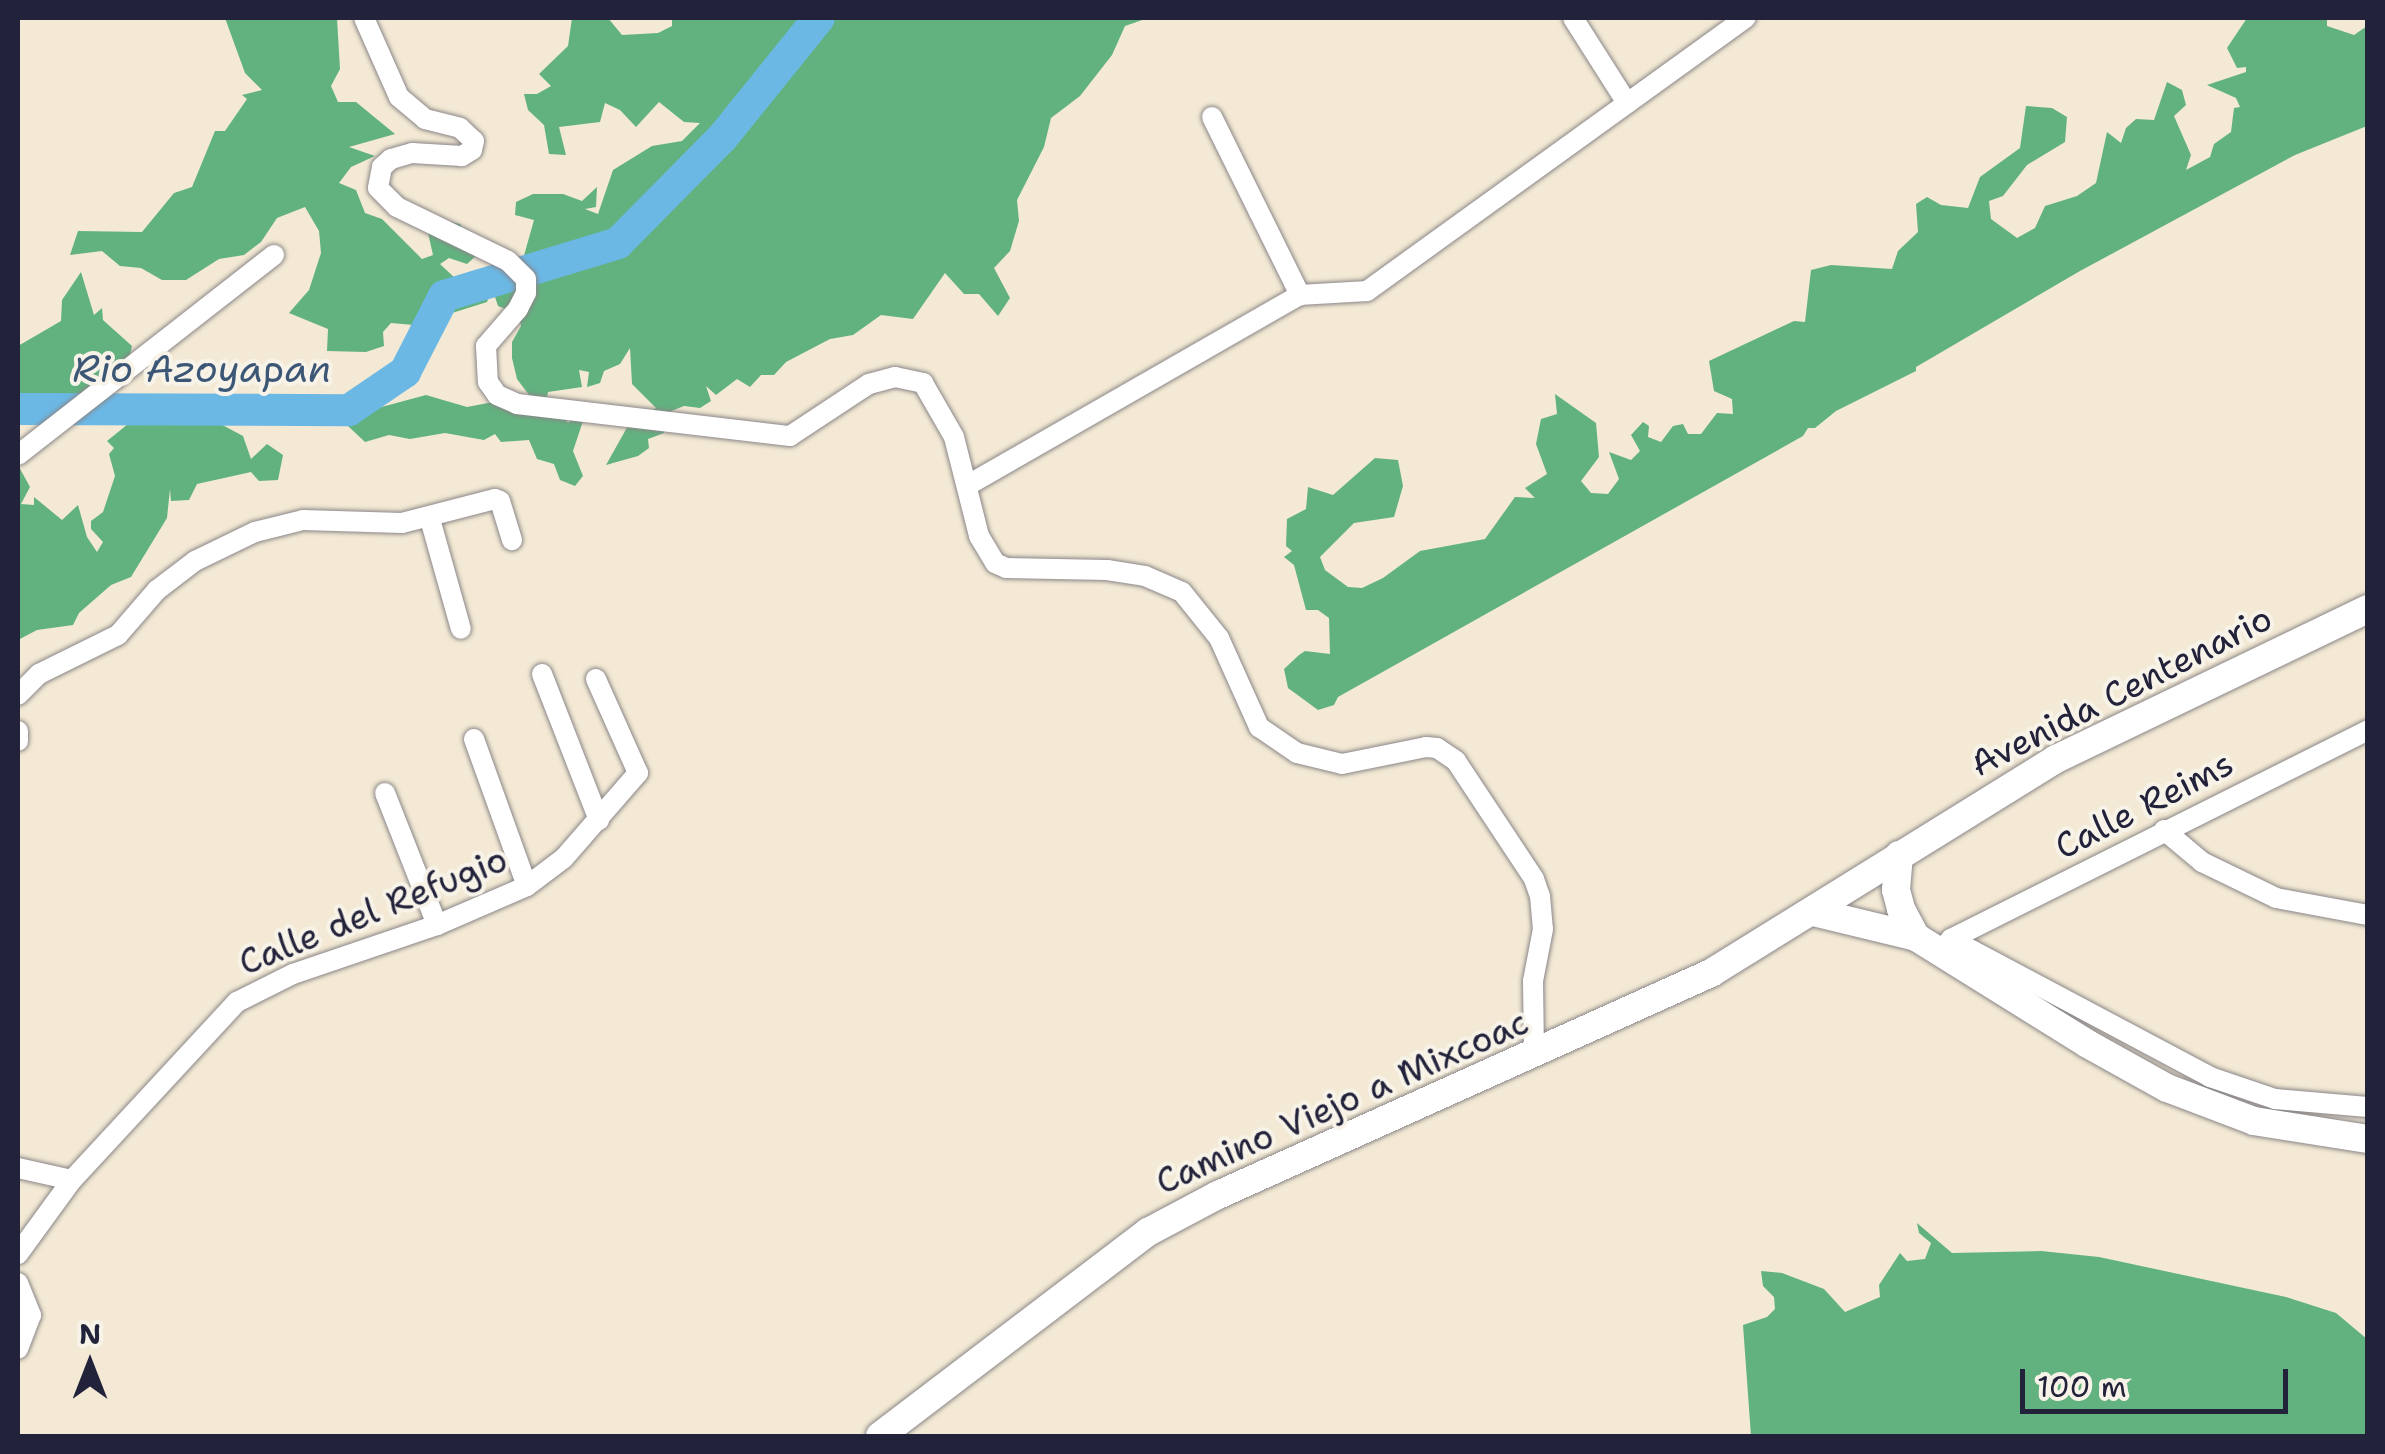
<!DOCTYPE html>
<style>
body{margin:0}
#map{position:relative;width:2385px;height:1454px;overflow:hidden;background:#f3e9d4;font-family:"Shantell Sans",sans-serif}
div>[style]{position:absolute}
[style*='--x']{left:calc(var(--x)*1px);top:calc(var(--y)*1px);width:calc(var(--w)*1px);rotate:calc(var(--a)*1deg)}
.forest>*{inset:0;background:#62b27f}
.river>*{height:32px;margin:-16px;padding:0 16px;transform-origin:16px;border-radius:16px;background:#6bb8e5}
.roads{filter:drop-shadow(0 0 2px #8a8688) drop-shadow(0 0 2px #8a8688)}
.minor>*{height:20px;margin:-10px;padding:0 10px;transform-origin:10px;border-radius:10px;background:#fff}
.major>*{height:28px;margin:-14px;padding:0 14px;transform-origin:14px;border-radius:14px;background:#fff}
span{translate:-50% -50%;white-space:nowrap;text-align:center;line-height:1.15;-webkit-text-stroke:8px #f7f3e8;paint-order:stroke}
.street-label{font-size:35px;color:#22223b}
.water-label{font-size:38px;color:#3c5676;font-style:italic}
.frame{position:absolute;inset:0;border:20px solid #22223b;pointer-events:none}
.north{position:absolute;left:40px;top:1314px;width:100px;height:100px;-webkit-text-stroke:8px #f7f3e8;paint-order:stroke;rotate:0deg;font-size:28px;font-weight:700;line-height:40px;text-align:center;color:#22223b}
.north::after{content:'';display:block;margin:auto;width:35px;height:45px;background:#22223b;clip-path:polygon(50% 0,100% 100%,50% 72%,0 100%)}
.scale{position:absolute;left:2020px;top:1369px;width:268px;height:45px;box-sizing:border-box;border:5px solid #22223b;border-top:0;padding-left:12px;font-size:30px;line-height:35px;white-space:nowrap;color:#22223b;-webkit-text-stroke:8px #f7f3e8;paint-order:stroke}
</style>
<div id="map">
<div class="forest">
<div style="clip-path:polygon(225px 18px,337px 18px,340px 69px,331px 86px,338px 102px,356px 102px,395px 134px,349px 147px,375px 156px,351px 167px,339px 183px,356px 190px,365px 213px,382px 219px,422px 259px,433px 255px,428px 233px,438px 219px,460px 224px,477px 255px,467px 264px,449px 258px,440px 264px,473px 295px,480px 275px,514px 270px,523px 259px,534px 220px,515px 215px,516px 202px,533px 194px,563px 194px,582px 201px,597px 187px,596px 207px,585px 209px,598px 214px,613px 170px,652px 146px,682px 141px,700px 123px,684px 122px,659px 102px,636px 127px,620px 110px,605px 103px,600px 122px,559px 127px,566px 155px,549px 154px,544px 125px,528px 110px,524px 94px,537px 94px,551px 86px,539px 74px,568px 46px,572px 18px,608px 18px,622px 35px,658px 33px,672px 26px,672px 18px,1148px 18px,1125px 26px,1112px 55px,1080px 96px,1051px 118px,1044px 147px,1017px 200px,1019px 221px,1010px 251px,994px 268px,1010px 298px,998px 316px,979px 294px,964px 294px,945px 273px,913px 319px,881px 315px,853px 335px,830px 339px,786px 362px,774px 375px,761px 375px,750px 387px,737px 379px,716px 395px,706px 386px,711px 401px,700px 408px,684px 406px,664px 414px,664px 433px,648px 439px,649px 448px,638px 456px,606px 465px,634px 415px,644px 416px,656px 408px,632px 384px,630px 348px,620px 364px,604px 371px,600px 383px,587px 387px,589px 372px,579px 370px,582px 387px,548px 392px,547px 397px,553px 399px,568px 423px,581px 408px,586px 412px,573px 451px,583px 476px,575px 486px,560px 480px,554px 464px,537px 459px,529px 440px,501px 442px,495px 434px,484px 440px,445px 433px,410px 439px,389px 435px,365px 442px,348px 426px,363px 412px,426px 395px,467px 407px,529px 395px,517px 379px,512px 358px,512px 342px,521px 326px,518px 314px,498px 306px,492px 288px,487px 302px,414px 325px,391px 323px,383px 332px,384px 346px,366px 352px,327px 351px,328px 329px,289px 313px,309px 290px,321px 253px,319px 231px,305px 207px,277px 218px,261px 242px,244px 255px,219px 259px,186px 280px,162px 280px,141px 268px,120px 266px,102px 251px,70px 255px,78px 231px,142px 232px,174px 193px,192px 187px,215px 131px,225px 131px,247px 99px,242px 95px,262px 90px,245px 73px)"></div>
<div style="clip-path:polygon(2247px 18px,2327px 18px,2327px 26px,2354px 35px,2367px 26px,2367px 126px,2295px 155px,2080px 271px,1916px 367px,1916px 371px,1836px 411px,1815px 428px,1808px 428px,1803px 436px,1338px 697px,1334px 705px,1318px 710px,1288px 688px,1284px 669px,1299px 655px,1305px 651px,1330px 654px,1329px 618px,1318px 610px,1306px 610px,1294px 565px,1284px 557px,1292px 551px,1286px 546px,1287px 519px,1306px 509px,1308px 487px,1333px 495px,1375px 458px,1398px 460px,1403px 486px,1394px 517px,1354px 523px,1320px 557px,1325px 570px,1348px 587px,1362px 588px,1383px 578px,1420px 551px,1485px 539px,1515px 497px,1535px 498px,1525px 488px,1547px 474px,1536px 444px,1541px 419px,1557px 414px,1555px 394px,1596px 423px,1599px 457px,1581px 481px,1591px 493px,1608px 494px,1619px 479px,1609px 452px,1631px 460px,1640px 451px,1631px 435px,1643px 422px,1649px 426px,1648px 437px,1661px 442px,1673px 426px,1683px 424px,1688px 434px,1701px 434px,1717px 413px,1733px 414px,1732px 399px,1714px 391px,1709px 361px,1794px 321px,1805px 322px,1811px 270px,1831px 265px,1892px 269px,1898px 251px,1918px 232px,1916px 204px,1927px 197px,1941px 205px,1968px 208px,1980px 177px,2020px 148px,2026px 106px,2052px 108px,2067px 117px,2065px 142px,2027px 165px,2003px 196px,1989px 201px,1991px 219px,2017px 238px,2035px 228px,2045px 206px,2077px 196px,2096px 183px,2107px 132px,2121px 143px,2126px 128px,2136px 119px,2154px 120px,2167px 82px,2182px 90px,2186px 105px,2174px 116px,2191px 155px,2186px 170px,2210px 157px,2214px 144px,2231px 132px,2234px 108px,2240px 107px,2236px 98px,2207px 85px,2246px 72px,2246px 67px,2237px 68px,2227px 48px)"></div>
<div style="clip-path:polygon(81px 272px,94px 315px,102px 308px,103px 320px,132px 346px,123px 386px,90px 411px,23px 410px,18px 428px,18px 346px,61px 321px,62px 300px)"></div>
<div style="clip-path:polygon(198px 412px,243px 436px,251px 459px,267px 444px,283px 455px,278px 480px,259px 481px,251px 472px,197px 484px,189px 500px,171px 501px,170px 489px,167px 518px,131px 577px,111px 585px,79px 613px,73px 625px,37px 630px,18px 640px,18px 465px,30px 487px,21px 504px,34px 505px,34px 497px,62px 520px,78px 505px,87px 537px,97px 552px,103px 542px,91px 529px,91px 521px,103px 512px,115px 476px,109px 454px,114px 448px,107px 441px,128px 424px,150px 424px)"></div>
<div style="clip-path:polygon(1917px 1223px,1952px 1253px,2041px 1251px,2099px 1257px,2286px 1297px,2336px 1313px,2367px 1339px,2367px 1436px,1751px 1436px,1743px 1325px,1767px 1317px,1775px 1309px,1774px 1297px,1763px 1286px,1761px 1271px,1782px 1273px,1824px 1289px,1845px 1312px,1880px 1297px,1879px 1285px,1900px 1253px,1907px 1261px,1925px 1259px,1931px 1243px,1919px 1233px)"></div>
</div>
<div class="river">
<div style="--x:18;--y:409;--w:331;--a:0.2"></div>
<div style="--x:349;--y:410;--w:68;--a:-34.2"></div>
<div style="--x:405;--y:372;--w:85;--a:-62.8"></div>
<div style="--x:444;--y:296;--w:182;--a:-16.9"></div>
<div style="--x:618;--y:243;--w:148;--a:-45.3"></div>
<div style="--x:722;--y:138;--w:154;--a:-51.1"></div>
</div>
<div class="roads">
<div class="minor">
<div style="--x:364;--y:18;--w:86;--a:66.1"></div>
<div style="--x:399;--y:97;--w:34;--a:40"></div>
<div style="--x:425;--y:119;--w:36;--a:14"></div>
<div style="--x:460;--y:128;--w:19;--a:43"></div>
<div style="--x:474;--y:141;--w:9;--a:103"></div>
<div style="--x:472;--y:150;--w:12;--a:149"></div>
<div style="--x:462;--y:156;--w:50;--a:-176.6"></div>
<div style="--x:412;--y:153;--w:22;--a:164"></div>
<div style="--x:391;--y:159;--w:12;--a:138"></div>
<div style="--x:382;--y:167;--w:21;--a:101"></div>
<div style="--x:378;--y:188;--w:27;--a:45"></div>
<div style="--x:397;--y:207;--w:123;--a:25.9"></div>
<div style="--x:508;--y:261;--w:25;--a:45"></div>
<div style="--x:526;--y:279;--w:14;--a:90"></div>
<div style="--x:526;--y:293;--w:18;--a:117"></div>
<div style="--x:518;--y:309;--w:49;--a:130.9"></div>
<div style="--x:486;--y:346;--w:36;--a:87"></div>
<div style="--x:488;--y:382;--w:16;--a:55"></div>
<div style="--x:497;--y:395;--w:22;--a:24"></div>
<div style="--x:517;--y:404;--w:275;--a:6.7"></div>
<div style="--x:790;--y:436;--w:95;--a:-33.4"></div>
<div style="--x:869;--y:384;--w:27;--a:-15"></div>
<div style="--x:895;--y:377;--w:29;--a:12"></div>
<div style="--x:923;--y:383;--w:62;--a:60.1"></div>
<div style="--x:954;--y:437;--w:102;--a:75.8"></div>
<div style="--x:979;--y:536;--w:31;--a:59"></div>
<div style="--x:995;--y:563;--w:12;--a:24"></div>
<div style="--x:1006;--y:568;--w:101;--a:1.1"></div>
<div style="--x:1107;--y:570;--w:38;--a:9"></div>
<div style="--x:1145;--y:576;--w:40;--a:23.4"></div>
<div style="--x:1182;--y:592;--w:59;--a:51.2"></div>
<div style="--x:1219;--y:638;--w:98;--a:65.8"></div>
<div style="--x:1259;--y:727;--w:46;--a:34.4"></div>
<div style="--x:1297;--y:753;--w:46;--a:13.7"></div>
<div style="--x:1342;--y:764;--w:86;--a:-11.4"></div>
<div style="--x:1426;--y:747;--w:11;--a:5"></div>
<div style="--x:1437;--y:748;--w:23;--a:34"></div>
<div style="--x:1456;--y:761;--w:141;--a:56.5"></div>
<div style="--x:1534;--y:879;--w:18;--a:71"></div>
<div style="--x:1540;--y:896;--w:33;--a:85"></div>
<div style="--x:1543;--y:929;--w:53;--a:100.9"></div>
<div style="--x:1533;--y:981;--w:75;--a:89.2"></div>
<div style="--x:1573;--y:18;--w:101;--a:57.6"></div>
<div style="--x:1212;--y:117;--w:199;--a:63.7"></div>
<div style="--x:18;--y:455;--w:325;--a:-38"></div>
<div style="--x:968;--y:485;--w:383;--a:-29.8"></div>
<div style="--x:1300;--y:295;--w:67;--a:-3.4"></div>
<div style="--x:1367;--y:291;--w:467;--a:-35.8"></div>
<div style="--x:430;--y:519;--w:114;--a:74.3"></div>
<div style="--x:542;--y:674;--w:157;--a:68.7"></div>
<div style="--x:18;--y:695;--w:30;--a:-45"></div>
<div style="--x:39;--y:674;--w:88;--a:-26.3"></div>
<div style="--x:118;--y:635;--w:60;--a:-49.1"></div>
<div style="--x:157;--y:590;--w:48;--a:-37.3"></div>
<div style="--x:195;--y:561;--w:67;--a:-25.8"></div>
<div style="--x:255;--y:532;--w:49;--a:-14"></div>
<div style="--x:303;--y:520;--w:99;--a:1.7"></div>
<div style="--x:402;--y:523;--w:96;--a:-14.5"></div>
<div style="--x:495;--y:499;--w:5;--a:22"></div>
<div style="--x:500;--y:501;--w:41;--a:72.9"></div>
<div style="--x:18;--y:731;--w:10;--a:90"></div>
<div style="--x:474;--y:739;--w:156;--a:70.2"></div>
<div style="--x:385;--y:793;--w:142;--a:68.5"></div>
<div style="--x:2164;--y:830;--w:50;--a:40.1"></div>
<div style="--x:2202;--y:862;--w:82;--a:25.9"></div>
<div style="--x:2276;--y:898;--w:94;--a:10.5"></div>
<div style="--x:1951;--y:939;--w:466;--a:-26.6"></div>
<div style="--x:1939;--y:952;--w:18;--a:-47"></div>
<div style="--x:1951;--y:939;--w:293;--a:28"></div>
<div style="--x:2210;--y:1077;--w:69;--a:18.7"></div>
<div style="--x:2275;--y:1099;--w:93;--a:4.9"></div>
<div style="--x:18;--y:1168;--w:55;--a:12.5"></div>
<div style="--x:18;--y:1254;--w:92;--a:-53.9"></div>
<div style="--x:72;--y:1180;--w:243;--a:-47.2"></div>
<div style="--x:237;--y:1002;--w:63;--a:-26.6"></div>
<div style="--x:293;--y:974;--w:152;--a:-18.8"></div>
<div style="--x:437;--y:925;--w:98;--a:-23.4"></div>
<div style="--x:527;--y:886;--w:46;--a:-37.1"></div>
<div style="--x:564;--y:858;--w:113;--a:-49"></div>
<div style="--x:638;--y:773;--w:103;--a:-114.1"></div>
<div style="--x:18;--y:1283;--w:35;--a:68"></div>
<div style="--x:31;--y:1315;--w:36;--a:111"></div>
</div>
<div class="major">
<div style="--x:1899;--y:855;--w:35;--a:95"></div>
<div style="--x:1896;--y:890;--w:20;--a:75"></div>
<div style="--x:1901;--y:909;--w:32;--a:62"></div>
<div style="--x:1916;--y:937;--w:200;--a:31.9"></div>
<div style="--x:2086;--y:1043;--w:93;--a:29.1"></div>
<div style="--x:2167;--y:1088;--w:93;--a:20.8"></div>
<div style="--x:2254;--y:1121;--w:115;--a:9"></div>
<div style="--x:1813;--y:912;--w:106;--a:13.6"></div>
<div style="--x:880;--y:1436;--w:337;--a:-37.3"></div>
<div style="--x:1148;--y:1232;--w:79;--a:-27.9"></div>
<div style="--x:1218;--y:1195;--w:541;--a:-24.24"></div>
<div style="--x:1711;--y:973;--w:406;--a:-31.8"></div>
<div style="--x:2056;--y:759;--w:346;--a:-25.7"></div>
</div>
</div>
<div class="street-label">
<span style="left:2121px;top:691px;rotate:-27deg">Avenida Centenario</span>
<span style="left:2144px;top:805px;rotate:-27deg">Calle Reims</span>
<span style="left:373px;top:911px;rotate:-22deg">Calle del Refugio</span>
<span style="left:1342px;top:1102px;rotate:-24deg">Camino Viejo a Mixcoac</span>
</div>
<div class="water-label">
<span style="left:202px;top:369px">Rio Azoyapan</span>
</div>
<div class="frame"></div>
<div class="north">N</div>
<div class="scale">100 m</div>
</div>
